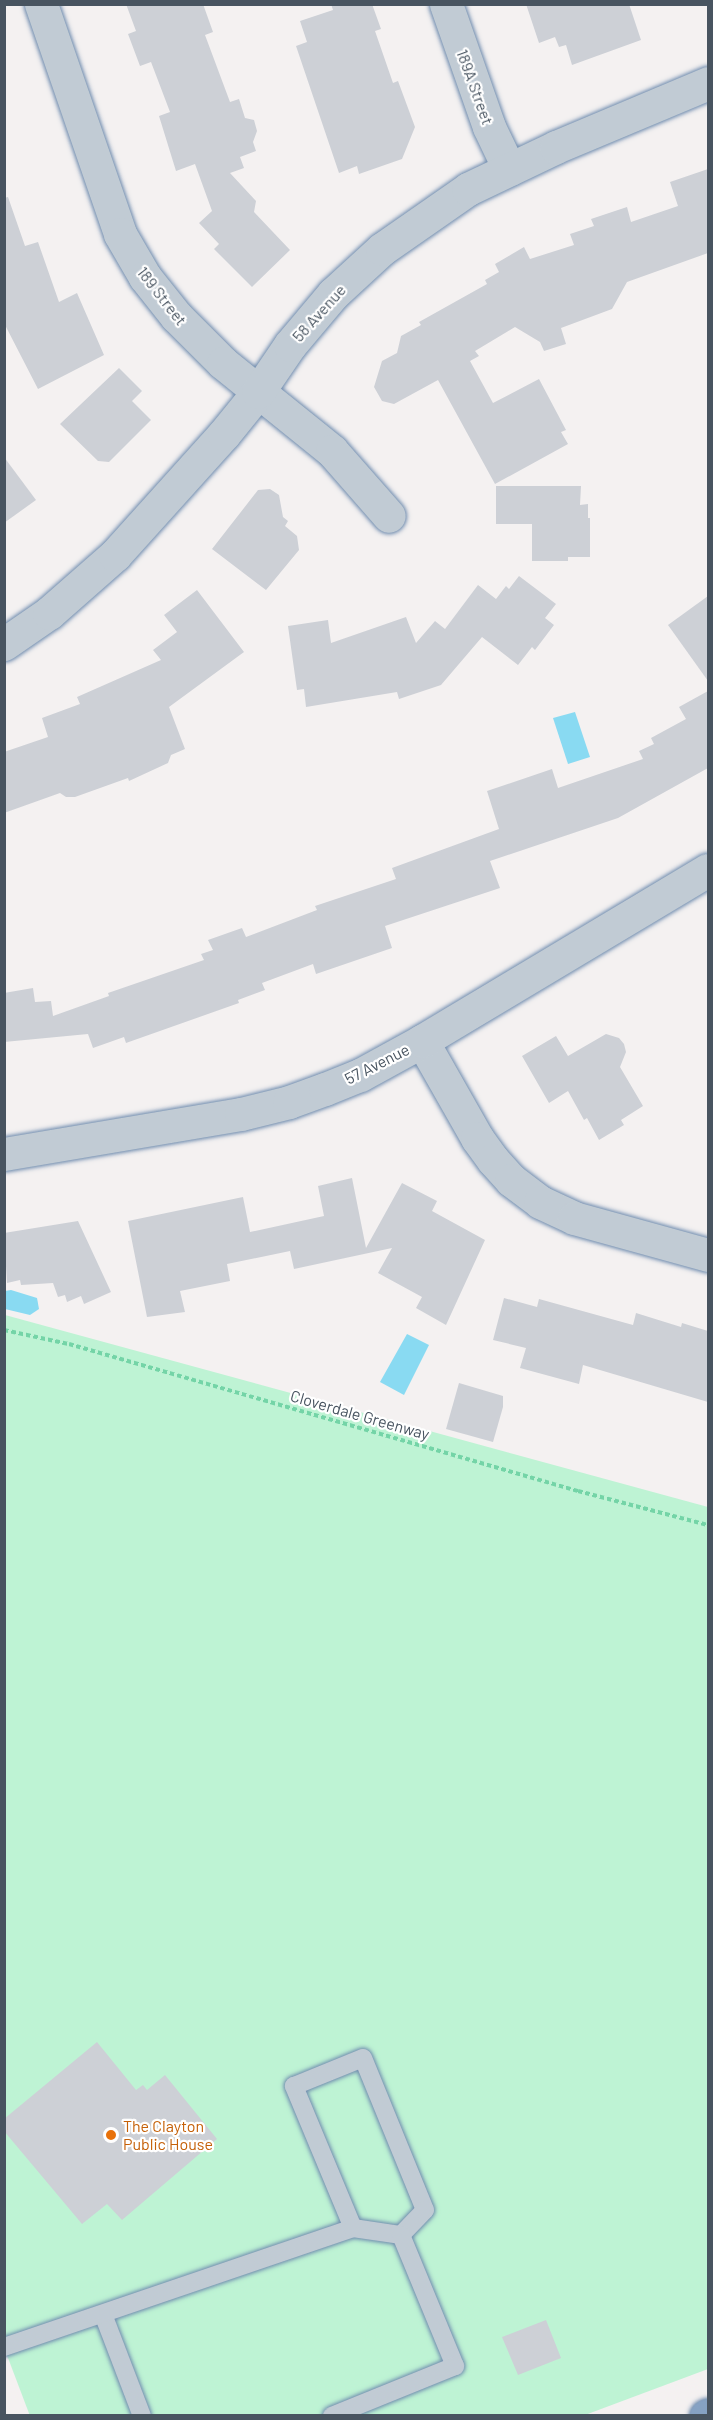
<!DOCTYPE html>
<style>
body{margin:0}
#map{position:relative;width:713px;height:2420px;overflow:hidden;background:#f4f1f1;font-family:Barlow,sans-serif}
div>[style]{position:absolute}
[style*='--x']{left:calc(var(--x)*1px);top:calc(var(--y)*1px);width:calc(var(--w)*1px);rotate:calc(var(--a)*1deg)}
.green>*{inset:0;background:#bef3d4}
.water>*{inset:0;background:#89daf2}
.building>*{inset:0;background:#cdd0d6}
.path>*{height:4px;margin-top:-2px;transform-origin:0;background:repeating-linear-gradient(90deg,#74d4a7 0 4.5px,transparent 0 7.5px)}
.roads{filter:drop-shadow(0 0 2px #718daf) drop-shadow(0 0 2px #718daf)}
.lane>*{height:18px;margin:-9px;padding:0 9px;transform-origin:9px;border-radius:9px;background:#c1cbd4}
.street>*{height:33px;margin:-16.5px;padding:0 16.5px;transform-origin:16.5px;border-radius:16.5px;background:#c1cbd4}
.highway>*{height:33px;margin:-16.5px;padding:0 16.5px;transform-origin:16.5px;border-radius:16.5px;background:#86a2c3}
.dots>*{width:16px;height:16px;translate:-50% -50%;box-sizing:border-box;border:3px solid #fff;border-radius:50%}
span{translate:-50% -50%;white-space:nowrap;text-align:center;line-height:1.15;-webkit-text-stroke:4.5px #fff;paint-order:stroke}
.street-label{font-size:16px;color:#485460}
.food-label{font-size:16px;color:#c56008}
.left{translate:0 -50%;text-align:left}
.frame{position:absolute;inset:0;border:6px solid #485460;pointer-events:none}
</style>
<div id="map">
<div class="green">
<div style="clip-path:polygon(5px 1315px,708px 1507px,708px 2369px,585px 2415px,30px 2416px,5px 2350px)"></div>
</div>
<div class="water">
<div style="clip-path:polygon(575px 712px,590px 757px,568px 764px,553px 718px)"></div>
<div style="clip-path:polygon(11px 1290px,37px 1298px,39px 1309px,30px 1315px,5px 1309px,5px 1291px)"></div>
<div style="clip-path:polygon(407px 1334px,429px 1345px,404px 1395px,380px 1382px)"></div>
</div>
<div class="building">
<div style="clip-path:polygon(126px 4px,203px 4px,213px 32px,205px 35px,230px 102px,239px 99px,245px 118px,254px 120px,257px 131px,253px 142px,256px 151px,240px 157px,244px 168px,230px 173px,256px 201px,254px 212px,290px 250px,252px 287px,214px 249px,219px 244px,199px 223px,212px 211px,195px 164px,176px 171px,159px 116px,170px 112px,151px 62px,140px 66px,128px 34px,136px 31px)"></div>
<div style="clip-path:polygon(331px 4px,372px 4px,381px 29px,375px 31px,393px 83px,398px 81px,415px 127px,402px 159px,359px 174px,357px 166px,339px 173px,296px 46px,307px 42px,300px 21px,333px 10px)"></div>
<div style="clip-path:polygon(526px 4px,629px 4px,641px 40px,572px 65px,566px 45px,559px 47px,555px 37px,539px 43px)"></div>
<div style="clip-path:polygon(708px 169px,708px 253px,627px 282px,612px 309px,561px 328px,566px 344px,544px 351px,540px 342px,515px 327px,475px 351px,479px 356px,470px 361px,493px 403px,539px 379px,566px 430px,561px 432px,568px 444px,495px 484px,438px 380px,394px 404px,382px 401px,374px 387px,382px 361px,397px 353px,401px 336px,421px 325px,419px 322px,487px 284px,485px 280px,499px 272px,495px 264px,524px 247px,530px 259px,574px 245px,570px 234px,594px 226px,591px 219px,627px 207px,631px 222px,678px 206px,670px 182px)"></div>
<div style="clip-path:polygon(8px 197px,25px 246px,38px 242px,59px 302px,77px 293px,104px 355px,38px 389px,4px 323px,4px 198px)"></div>
<div style="clip-path:polygon(119px 368px,142px 391px,132px 401px,151px 420px,109px 462px,98px 461px,60px 424px)"></div>
<div style="clip-path:polygon(4px 457px,36px 500px,4px 523px)"></div>
<div style="clip-path:polygon(496px 486px,581px 486px,580px 505px,588px 504px,588px 518px,590px 518px,590px 557px,568px 557px,568px 561px,532px 561px,532px 524px,496px 524px)"></div>
<div style="clip-path:polygon(270px 489px,279px 495px,283px 517px,288px 521px,285px 526px,297px 536px,299px 550px,266px 590px,212px 549px,258px 490px)"></div>
<div style="clip-path:polygon(519px 576px,556px 604px,545px 618px,554px 625px,535px 650px,532px 647px,518px 665px,482px 637px,441px 685px,399px 699px,397px 692px,306px 707px,304px 689px,297px 690px,288px 626px,328px 620px,331px 643px,406px 617px,416px 643px,435px 621px,445px 629px,478px 585px,496px 599px,506px 586px,509px 589px)"></div>
<div style="clip-path:polygon(197px 590px,244px 652px,169px 707px,185px 749px,171px 755px,168px 763px,129px 781px,128px 778px,75px 797px,66px 797px,60px 793px,4px 813px,4px 752px,48px 737px,42px 718px,80px 704px,77px 697px,161px 660px,153px 650px,177px 632px,164px 615px)"></div>
<div style="clip-path:polygon(708px 596px,708px 681px,668px 625px)"></div>
<div style="clip-path:polygon(708px 691px,708px 768px,618px 818px,490px 861px,500px 888px,385px 926px,392px 948px,316px 974px,313px 964px,262px 983px,265px 990px,238px 1000px,239px 1003px,126px 1043px,124px 1037px,93px 1048px,88px 1034px,4px 1042px,4px 993px,33px 988px,35px 1002px,51px 1001px,53px 1016px,109px 996px,108px 993px,204px 960px,201px 954px,213px 950px,208px 940px,242px 928px,246px 937px,317px 910px,315px 906px,396px 879px,392px 868px,499px 829px,487px 791px,552px 769px,558px 788px,643px 759px,639px 751px,654px 744px,651px 738px,686px 719px,679px 707px)"></div>
<div style="clip-path:polygon(606px 1034px,619px 1038px,624px 1044px,626px 1052px,620px 1067px,643px 1106px,621px 1120px,624px 1125px,599px 1140px,587px 1118px,584px 1120px,568px 1091px,549px 1103px,522px 1056px,556px 1036px,568px 1056px)"></div>
<div style="clip-path:polygon(352px 1178px,366px 1248px,402px 1183px,437px 1201px,432px 1211px,485px 1240px,446px 1325px,416px 1308px,422px 1297px,378px 1273px,392px 1248px,294px 1269px,290px 1251px,227px 1264px,230px 1281px,180px 1291px,185px 1312px,147px 1317px,128px 1221px,243px 1197px,250px 1232px,324px 1216px,318px 1186px)"></div>
<div style="clip-path:polygon(78px 1221px,111px 1292px,84px 1304px,81px 1296px,67px 1302px,65px 1295px,58px 1297px,53px 1283px,21px 1285px,20px 1280px,7px 1283px,4px 1233px)"></div>
<div style="clip-path:polygon(504px 1298px,537px 1307px,539px 1299px,633px 1325px,636px 1313px,681px 1327px,682px 1323px,708px 1331px,708px 1402px,583px 1365px,579px 1384px,520px 1368px,526px 1348px,493px 1340px)"></div>
<div style="clip-path:polygon(459px 1383px,503px 1396px,503px 1407px,493px 1442px,446px 1429px)"></div>
<div style="clip-path:polygon(97px 2042px,136px 2090px,143px 2085px,147px 2090px,165px 2075px,217px 2139px,122px 2220px,107px 2204px,82px 2224px,4px 2131px,4px 2119px)"></div>
<div style="clip-path:polygon(546px 2320px,561px 2358px,518px 2375px,502px 2337px)"></div>
</div>
<div class="path">
<div style="--x:4;--y:1330;--w:66;--a:12.2"></div>
<div style="--x:69;--y:1344;--w:530;--a:16.11"></div>
<div style="--x:578;--y:1491;--w:134;--a:14.7"></div>
</div>
<div class="roads">
<div class="lane">
<div style="--x:353;--y:2228;--w:154;--a:-112.6"></div>
<div style="--x:294;--y:2086;--w:74;--a:-22.1"></div>
<div style="--x:363;--y:2058;--w:164;--a:67.8"></div>
<div style="--x:425;--y:2210;--w:35;--a:134"></div>
<div style="--x:103;--y:2314;--w:109;--a:69.1"></div>
<div style="--x:4;--y:2347;--w:369;--a:-18.8"></div>
<div style="--x:353;--y:2228;--w:49;--a:8.3"></div>
<div style="--x:401;--y:2235;--w:142;--a:67.6"></div>
<div style="--x:455;--y:2366;--w:133;--a:157.9"></div>
</div>
<div class="street">
<div style="--x:41;--y:4;--w:243;--a:71"></div>
<div style="--x:120;--y:234;--w:50;--a:59.8"></div>
<div style="--x:145;--y:277;--w:50;--a:51.5"></div>
<div style="--x:176;--y:316;--w:66;--a:45"></div>
<div style="--x:223;--y:363;--w:140;--a:38.9"></div>
<div style="--x:332;--y:451;--w:86;--a:48.8"></div>
<div style="--x:446;--y:4;--w:130;--a:70.7"></div>
<div style="--x:489;--y:127;--w:47;--a:64.5"></div>
<div style="--x:4;--y:644;--w:55;--a:-34.6"></div>
<div style="--x:49;--y:613;--w:88;--a:-41.3"></div>
<div style="--x:115;--y:555;--w:163;--a:-48"></div>
<div style="--x:224;--y:434;--w:54;--a:-51"></div>
<div style="--x:258;--y:392;--w:57;--a:-55.8"></div>
<div style="--x:290;--y:345;--w:67;--a:-49.9"></div>
<div style="--x:333;--y:294;--w:67;--a:-42.6"></div>
<div style="--x:382;--y:249;--w:105;--a:-34.9"></div>
<div style="--x:468;--y:189;--w:98;--a:-25.5"></div>
<div style="--x:556;--y:147;--w:165;--a:-22.8"></div>
<div style="--x:422;--y:1041;--w:112;--a:60.4"></div>
<div style="--x:477;--y:1138;--w:27;--a:54"></div>
<div style="--x:493;--y:1160;--w:27;--a:48"></div>
<div style="--x:511;--y:1180;--w:36;--a:37"></div>
<div style="--x:540;--y:1202;--w:38;--a:25"></div>
<div style="--x:574;--y:1218;--w:139;--a:15.4"></div>
<div style="--x:4;--y:1154;--w:240;--a:-9.6"></div>
<div style="--x:241;--y:1114;--w:49;--a:-14"></div>
<div style="--x:289;--y:1102;--w:38;--a:-20"></div>
<div style="--x:325;--y:1089;--w:38;--a:-22"></div>
<div style="--x:360;--y:1075;--w:71;--a:-28.7"></div>
<div style="--x:422;--y:1041;--w:333;--a:-30.9"></div>
</div>
<div class="highway">
<div style="--x:706;--y:2416;--w:2;--a:-27"></div>
</div>
</div>
<div class="dots">
<div style="left:111px;top:2135px;background:#e8710a"></div>
</div>
<div class="street-label">
<span style="left:475px;top:87px;rotate:70deg">189A Street</span>
<span style="left:162px;top:296px;rotate:52deg">189 Street</span>
<span style="left:319px;top:313px;rotate:-48deg">58 Avenue</span>
<span style="left:377px;top:1064px;rotate:-27deg">57 Avenue</span>
<span style="left:360px;top:1415px;rotate:16deg">Cloverdale Greenway</span>
</div>
<div class="food-label">
<span class="left" style="left:123px;top:2135px">The Clayton<br>Public House</span>
</div>
<div class="frame"></div>
</div>
